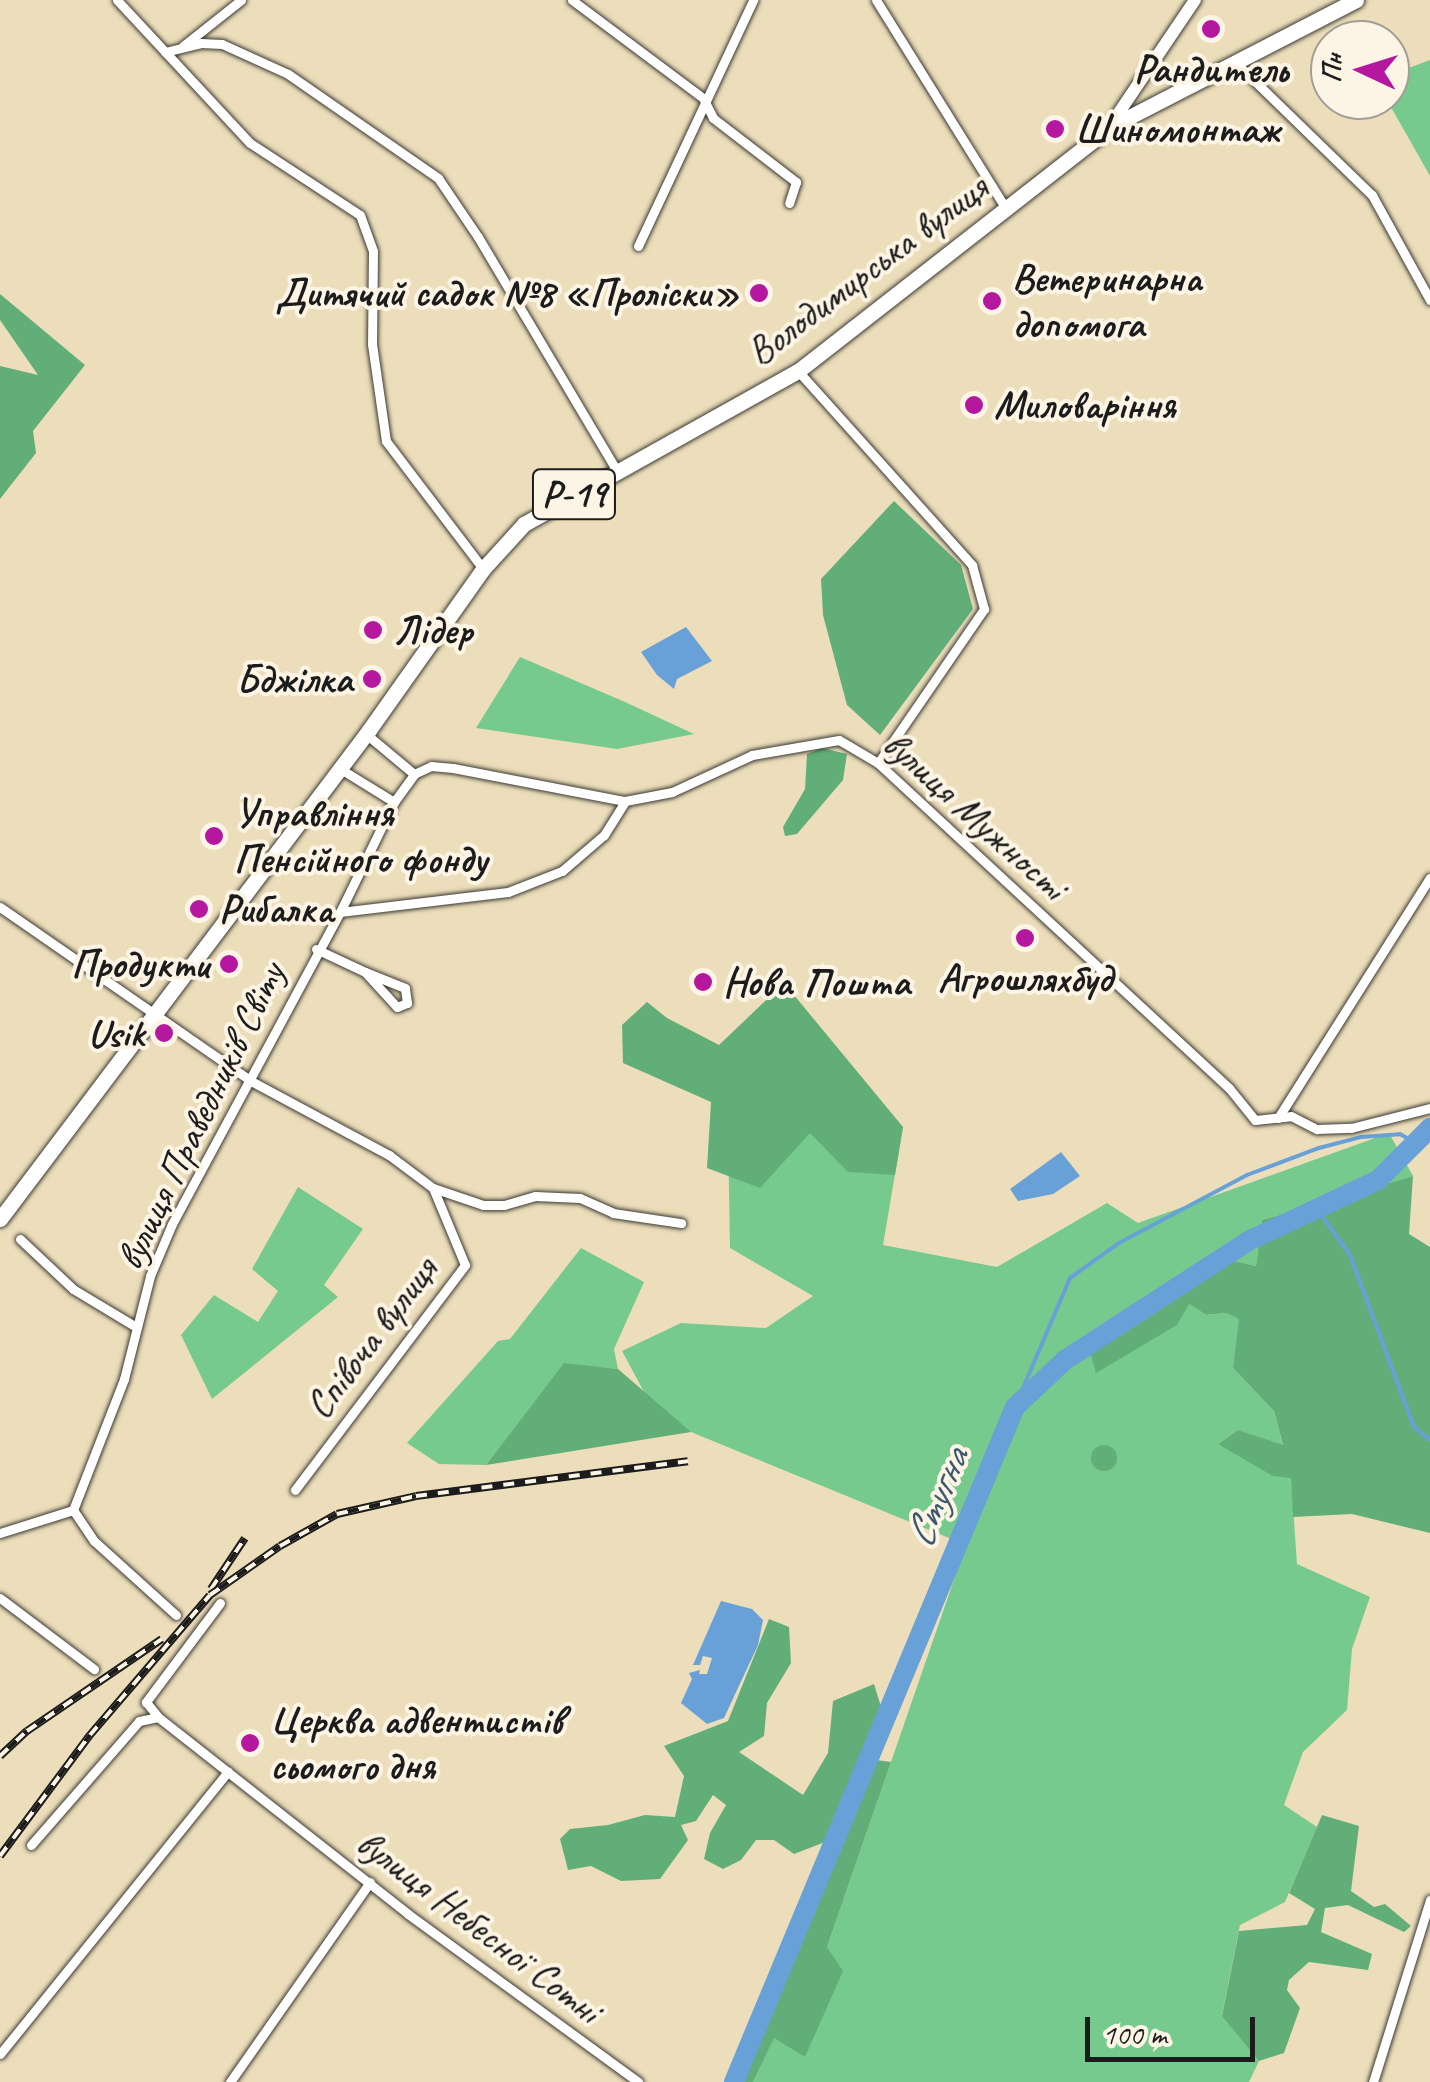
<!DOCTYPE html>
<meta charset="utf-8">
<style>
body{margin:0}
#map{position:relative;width:1430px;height:2082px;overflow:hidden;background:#ecdeba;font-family:Caveat,sans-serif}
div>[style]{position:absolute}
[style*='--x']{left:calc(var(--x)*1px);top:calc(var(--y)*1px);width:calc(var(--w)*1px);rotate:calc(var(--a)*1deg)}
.green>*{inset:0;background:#77ca8d}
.forest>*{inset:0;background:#61ae78}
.round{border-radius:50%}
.water>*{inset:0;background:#68a1d7}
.stream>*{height:4px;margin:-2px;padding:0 2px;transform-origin:2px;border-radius:2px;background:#68a1d7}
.river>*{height:20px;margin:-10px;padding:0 10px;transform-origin:10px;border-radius:10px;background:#68a1d7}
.roads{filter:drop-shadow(0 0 2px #3b3934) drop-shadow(0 0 2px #3b3934)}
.street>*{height:9px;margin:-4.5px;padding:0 4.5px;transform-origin:4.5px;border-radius:4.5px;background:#fff}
.secondary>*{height:12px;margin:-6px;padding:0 6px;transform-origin:6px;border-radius:6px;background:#fff}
.primary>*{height:15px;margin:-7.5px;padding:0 7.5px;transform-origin:7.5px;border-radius:7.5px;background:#fff}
.rail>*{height:8px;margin-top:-4px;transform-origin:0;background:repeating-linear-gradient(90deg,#fcf5e5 0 11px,#1c1c1c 0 22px);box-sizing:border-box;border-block:2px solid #1c1c1c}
.dots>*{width:28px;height:28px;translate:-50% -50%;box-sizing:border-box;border:5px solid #fcf5e5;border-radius:50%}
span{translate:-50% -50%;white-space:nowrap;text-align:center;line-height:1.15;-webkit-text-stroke:8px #fcf5e5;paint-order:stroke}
.shield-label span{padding:2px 8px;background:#fcf5e5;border:2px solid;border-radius:8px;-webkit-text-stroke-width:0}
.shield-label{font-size:38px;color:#1c1c1c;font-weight:700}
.poi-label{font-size:40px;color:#1c1c1c;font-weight:700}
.left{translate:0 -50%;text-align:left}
.right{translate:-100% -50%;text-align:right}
.street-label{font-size:40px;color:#1c1c1c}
.water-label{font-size:42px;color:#3e5870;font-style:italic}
.north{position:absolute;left:1310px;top:20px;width:100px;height:100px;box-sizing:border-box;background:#fcf5e5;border:2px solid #a29e95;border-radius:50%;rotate:274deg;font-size:28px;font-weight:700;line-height:40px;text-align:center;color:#1c1c1c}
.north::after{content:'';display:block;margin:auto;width:35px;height:45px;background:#b5179e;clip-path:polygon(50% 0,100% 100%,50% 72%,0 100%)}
.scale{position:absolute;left:1085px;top:2017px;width:170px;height:45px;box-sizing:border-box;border:5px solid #1c1c1c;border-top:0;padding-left:12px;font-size:30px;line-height:35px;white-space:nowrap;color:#1c1c1c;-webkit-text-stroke:8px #fcf5e5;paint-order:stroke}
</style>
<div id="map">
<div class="green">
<div style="clip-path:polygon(1430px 60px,1430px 176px,1387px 100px,1390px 75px)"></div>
<div style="clip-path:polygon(520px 657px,625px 702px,694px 734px,617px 749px,476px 728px)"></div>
<div style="clip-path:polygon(727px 1077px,903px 1127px,883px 1245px,997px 1267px,1107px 1203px,1138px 1223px,1389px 1133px,1413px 1176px,1262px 1220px,1256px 1266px,1235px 1261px,1089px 1349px,1189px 1304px,1206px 1315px,1226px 1313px,1240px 1319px,1233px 1368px,1274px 1411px,1283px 1446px,1238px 1430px,1218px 1444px,1291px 1478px,1297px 1564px,1370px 1597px,1352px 1649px,1347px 1710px,1303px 1752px,1284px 1805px,1317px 1827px,1285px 1902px,1240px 1925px,1222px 2015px,1259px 2061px,1249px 2082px,753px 2082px,774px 2037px,805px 2057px,827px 1947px,966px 1545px,691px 1432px,650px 1403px,622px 1351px,681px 1323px,766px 1328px,813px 1296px,730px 1248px)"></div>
<div style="clip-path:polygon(298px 1187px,363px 1229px,324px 1285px,338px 1297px,212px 1399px,181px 1335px,214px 1295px,258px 1322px,278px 1291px,252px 1269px)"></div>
<div style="clip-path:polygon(581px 1248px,644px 1282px,614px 1349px,618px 1369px,564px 1364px,486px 1465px,439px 1464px,407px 1443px,498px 1341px,510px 1339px)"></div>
</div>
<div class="forest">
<div style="clip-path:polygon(0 294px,85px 365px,33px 431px,36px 453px,0 499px,0 366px,38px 375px,0 320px)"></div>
<div style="clip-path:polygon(894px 501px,961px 565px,973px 609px,880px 735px,847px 705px,823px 615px,821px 579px)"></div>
<div style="clip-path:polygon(822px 748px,847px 754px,843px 780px,797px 834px,785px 836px,783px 827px,805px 789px,807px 754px)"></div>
<div style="clip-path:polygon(784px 983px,903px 1127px,895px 1175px,848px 1172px,810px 1133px,760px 1188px,707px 1168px,711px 1102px,623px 1063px,622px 1025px,647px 1002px,667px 1018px,719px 1045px)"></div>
<div style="clip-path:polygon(1413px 1176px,1409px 1234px,1430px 1247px,1430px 1533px,1352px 1514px,1293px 1517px,1291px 1478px,1273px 1476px,1218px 1444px,1238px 1430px,1283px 1445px,1274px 1411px,1233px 1368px,1239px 1319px,1226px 1313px,1206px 1315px,1189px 1304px,1177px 1325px,1096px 1373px,1089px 1348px,1235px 1261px,1256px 1266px,1262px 1220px)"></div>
<div style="clip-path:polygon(564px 1363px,618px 1369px,691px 1432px,486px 1465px)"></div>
<div class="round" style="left:1091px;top:1445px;width:26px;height:26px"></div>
<div style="clip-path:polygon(769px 1619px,789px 1627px,791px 1663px,767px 1703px,764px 1736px,739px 1752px,803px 1795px,828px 1753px,833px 1701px,874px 1684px,882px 1710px,825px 1842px,794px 1854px,774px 1840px,756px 1840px,741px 1860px,723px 1869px,704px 1859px,710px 1833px,726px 1805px,713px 1795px,696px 1821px,681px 1825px,688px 1840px,660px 1879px,621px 1881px,591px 1866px,568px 1870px,560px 1839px,570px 1829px,608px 1825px,645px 1815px,675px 1817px,684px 1776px,664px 1746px,728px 1721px)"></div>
<div style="clip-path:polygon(876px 1760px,891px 1762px,827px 1947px,843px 1971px,805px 2057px,774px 2038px,753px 2082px,741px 2082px)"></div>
<div style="clip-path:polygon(1322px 1815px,1359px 1826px,1351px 1891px,1374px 1907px,1385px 1904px,1411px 1926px,1404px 1932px,1348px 1905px,1325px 1908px,1321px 1932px,1372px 1954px,1368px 1970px,1309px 1962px,1289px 1980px,1287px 1990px,1300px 2008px,1284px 2053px,1259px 2061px,1222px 2016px,1239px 1931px,1307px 1925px,1315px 1909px,1289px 1893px)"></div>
</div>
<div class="water">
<div style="clip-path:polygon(686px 627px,712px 661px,677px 679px,674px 689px,657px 675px,641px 652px)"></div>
<div style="clip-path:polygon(1061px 1152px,1080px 1176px,1053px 1194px,1018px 1201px,1010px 1189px)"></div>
<div style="clip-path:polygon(721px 1601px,752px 1609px,763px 1620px,758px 1645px,724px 1718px,707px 1724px,681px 1703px,692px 1679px,689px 1673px,700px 1670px,699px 1674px,707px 1674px,712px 1658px,703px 1656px,700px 1665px,693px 1665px)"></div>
</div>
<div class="stream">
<div style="--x:1317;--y:1209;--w:57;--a:54.3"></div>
<div style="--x:1350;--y:1255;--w:184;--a:69.6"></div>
<div style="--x:1414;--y:1427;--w:21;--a:39"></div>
<div style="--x:1015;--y:1407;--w:140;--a:-66.9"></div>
<div style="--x:1070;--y:1278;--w:60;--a:-35.5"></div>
<div style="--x:1119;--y:1243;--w:145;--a:-28"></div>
<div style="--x:1247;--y:1175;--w:77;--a:-20.6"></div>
<div style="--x:1319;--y:1148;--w:43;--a:-14.7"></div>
<div style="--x:1361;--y:1137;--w:39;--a:-4"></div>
<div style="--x:1400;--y:1134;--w:16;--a:30"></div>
</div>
<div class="river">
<div style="--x:734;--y:2082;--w:731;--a:-67.4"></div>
<div style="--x:1015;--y:1407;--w:69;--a:-43.2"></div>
<div style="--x:1065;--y:1360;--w:218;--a:-33"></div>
<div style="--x:1248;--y:1241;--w:144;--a:-25.1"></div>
<div style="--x:1378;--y:1180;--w:74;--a:-45"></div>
</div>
<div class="roads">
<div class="street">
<div style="--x:117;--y:0;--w:195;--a:47.1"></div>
<div style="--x:250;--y:143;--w:131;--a:33.2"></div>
<div style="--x:360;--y:215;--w:38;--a:70"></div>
<div style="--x:373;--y:251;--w:93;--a:90.6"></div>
<div style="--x:372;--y:344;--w:98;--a:81.8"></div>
<div style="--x:386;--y:441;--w:161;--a:52.8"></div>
<div style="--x:572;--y:0;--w:164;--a:36.8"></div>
<div style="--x:703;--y:98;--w:22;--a:63"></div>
<div style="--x:713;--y:118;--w:105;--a:37.6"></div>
<div style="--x:796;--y:182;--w:22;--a:108"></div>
<div style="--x:876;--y:0;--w:246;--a:58.1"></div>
<div style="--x:183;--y:46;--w:74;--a:-38.4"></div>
<div style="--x:165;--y:52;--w:37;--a:-14"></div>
<div style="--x:201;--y:43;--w:21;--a:3"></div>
<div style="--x:222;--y:44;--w:72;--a:24.4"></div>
<div style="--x:288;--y:74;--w:183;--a:34.7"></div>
<div style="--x:438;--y:178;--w:71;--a:55.9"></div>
<div style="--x:478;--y:237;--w:270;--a:59.3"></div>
<div style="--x:1234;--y:61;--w:192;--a:44.2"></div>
<div style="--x:1372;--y:195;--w:120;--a:61.1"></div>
<div style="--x:638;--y:246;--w:272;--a:-64.9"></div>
<div style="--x:798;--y:371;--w:261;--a:48.1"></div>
<div style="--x:972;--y:565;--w:46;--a:74.7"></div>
<div style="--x:984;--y:609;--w:187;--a:124.5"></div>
<div style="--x:339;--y:768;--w:65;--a:31.7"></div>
<div style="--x:394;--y:802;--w:34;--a:-54"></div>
<div style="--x:414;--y:774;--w:62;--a:-140.2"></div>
<div style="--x:414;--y:774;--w:19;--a:-25"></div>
<div style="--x:431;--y:766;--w:22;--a:5"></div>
<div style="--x:453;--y:768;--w:175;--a:10.9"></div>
<div style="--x:625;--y:801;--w:48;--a:-10.8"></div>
<div style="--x:672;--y:792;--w:88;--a:-24.8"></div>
<div style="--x:752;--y:755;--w:88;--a:-9.8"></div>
<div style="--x:839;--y:740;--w:45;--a:30.5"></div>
<div style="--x:878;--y:763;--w:478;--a:42.8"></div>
<div style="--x:1229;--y:1088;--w:41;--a:50.9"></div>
<div style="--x:1255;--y:1120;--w:36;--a:-6"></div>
<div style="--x:1291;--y:1116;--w:29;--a:27"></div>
<div style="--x:1317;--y:1129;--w:34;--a:-2"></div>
<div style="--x:1351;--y:1128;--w:81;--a:-14.2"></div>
<div style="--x:0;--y:907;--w:305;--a:34.7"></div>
<div style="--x:251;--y:1081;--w:157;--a:28.2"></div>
<div style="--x:389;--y:1155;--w:55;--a:36.9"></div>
<div style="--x:433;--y:1188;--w:83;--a:67.4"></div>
<div style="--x:465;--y:1265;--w:282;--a:127.1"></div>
<div style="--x:340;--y:912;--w:169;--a:-6.8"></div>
<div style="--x:508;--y:892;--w:58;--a:-21.3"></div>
<div style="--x:562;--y:871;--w:55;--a:-40.6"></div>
<div style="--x:604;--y:835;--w:40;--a:-58"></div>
<div style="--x:316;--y:949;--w:54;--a:25.1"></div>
<div style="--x:365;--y:972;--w:47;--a:47.6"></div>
<div style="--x:397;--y:1007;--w:11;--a:-22"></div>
<div style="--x:407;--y:1003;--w:15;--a:-98"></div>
<div style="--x:405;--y:988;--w:43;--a:-158.2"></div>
<div style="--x:1278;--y:1118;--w:284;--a:-57.7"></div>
<div style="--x:433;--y:1188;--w:53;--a:18.8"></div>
<div style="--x:483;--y:1205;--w:21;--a:0"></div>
<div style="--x:504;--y:1205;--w:32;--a:-16"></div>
<div style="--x:535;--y:1196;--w:45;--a:2.5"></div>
<div style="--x:580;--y:1198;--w:36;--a:24"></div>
<div style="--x:613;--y:1213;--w:69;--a:8.4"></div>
<div style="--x:20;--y:1239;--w:73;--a:43.3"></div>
<div style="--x:73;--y:1289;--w:74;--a:31.1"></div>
<div style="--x:0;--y:1533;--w:77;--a:-17.5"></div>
<div style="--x:0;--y:1598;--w:118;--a:37.1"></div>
<div style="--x:220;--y:1603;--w:124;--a:126.8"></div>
<div style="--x:146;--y:1702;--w:19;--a:51"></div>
<div style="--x:158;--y:1717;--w:318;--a:38.2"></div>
<div style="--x:408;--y:1914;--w:285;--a:36.1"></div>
<div style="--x:176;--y:1615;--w:110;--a:-137.9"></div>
<div style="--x:94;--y:1541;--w:37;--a:-124"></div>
<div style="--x:73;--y:1510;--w:141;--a:-68.7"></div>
<div style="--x:124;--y:1379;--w:106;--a:-75.8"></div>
<div style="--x:150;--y:1276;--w:56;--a:-67.1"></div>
<div style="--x:172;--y:1224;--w:354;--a:-61.7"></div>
<div style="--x:340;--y:912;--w:123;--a:-63.9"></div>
<div style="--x:31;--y:1845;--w:164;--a:-48.9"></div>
<div style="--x:139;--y:1721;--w:19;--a:-12"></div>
<div style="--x:0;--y:2054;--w:363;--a:-51.1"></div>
<div style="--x:230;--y:2082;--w:244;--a:-55"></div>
<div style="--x:1373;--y:2082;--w:191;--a:-72.6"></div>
</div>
<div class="secondary">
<div style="--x:1110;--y:126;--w:152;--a:-56"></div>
</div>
<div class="primary">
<div style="--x:0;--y:1219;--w:613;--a:-52.96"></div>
<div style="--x:369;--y:730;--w:197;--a:-54.7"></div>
<div style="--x:483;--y:569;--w:61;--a:-47.7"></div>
<div style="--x:524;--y:524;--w:314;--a:-29.2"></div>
<div style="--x:798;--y:371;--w:396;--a:-38"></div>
<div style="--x:1110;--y:127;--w:277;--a:-27.3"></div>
</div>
</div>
<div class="rail">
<div style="--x:211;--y:1589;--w:61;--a:-56.3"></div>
<div style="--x:0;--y:1756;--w:37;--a:-43"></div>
<div style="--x:27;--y:1731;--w:163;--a:-34.3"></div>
<div style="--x:0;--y:1856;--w:151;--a:-53.4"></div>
<div style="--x:90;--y:1735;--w:184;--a:-49.4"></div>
<div style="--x:210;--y:1595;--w:85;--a:-35"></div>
<div style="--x:280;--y:1546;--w:65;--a:-29.3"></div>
<div style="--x:337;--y:1514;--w:81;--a:-12.8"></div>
<div style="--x:416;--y:1496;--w:274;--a:-7.3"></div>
</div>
<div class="dots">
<div style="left:1211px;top:29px;background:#b5179e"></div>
<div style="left:1055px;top:129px;background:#b5179e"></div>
<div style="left:759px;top:293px;background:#b5179e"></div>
<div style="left:992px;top:301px;background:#b5179e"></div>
<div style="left:974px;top:405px;background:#b5179e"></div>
<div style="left:373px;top:630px;background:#b5179e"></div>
<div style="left:372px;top:679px;background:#b5179e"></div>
<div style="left:214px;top:836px;background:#b5179e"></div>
<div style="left:199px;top:909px;background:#b5179e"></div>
<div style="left:1025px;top:938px;background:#b5179e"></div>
<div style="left:229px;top:964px;background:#b5179e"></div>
<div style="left:703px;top:982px;background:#b5179e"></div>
<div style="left:164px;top:1033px;background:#b5179e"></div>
<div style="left:250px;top:1743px;background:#b5179e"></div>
</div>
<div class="shield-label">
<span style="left:574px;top:494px">Р-19</span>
</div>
<div class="poi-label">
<span style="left:1211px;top:69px">Рандитель</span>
<span class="left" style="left:1075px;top:129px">Шиномонтаж</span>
<span class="left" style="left:1012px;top:301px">Ветеринарна<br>допомога</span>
<span class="right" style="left:739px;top:293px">Дитячий садок №8 «Проліски»</span>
<span class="left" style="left:994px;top:405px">Миловаріння</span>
<span class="left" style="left:393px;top:630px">Лідер</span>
<span class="right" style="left:352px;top:679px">Бджілка</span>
<span class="left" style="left:234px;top:836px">Управління<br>Пенсійного фонду</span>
<span class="left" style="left:219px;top:909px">Рибалка</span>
<span class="right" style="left:209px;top:964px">Продукти</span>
<span style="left:1025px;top:978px">Агрошляхбуд</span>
<span class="left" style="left:723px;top:982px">Нова Пошта</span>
<span class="right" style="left:144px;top:1033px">Usik</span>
<span class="left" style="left:270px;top:1743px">Церква адвентистів<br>сьомого дня</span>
</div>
<div class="street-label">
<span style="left:867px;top:270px;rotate:-37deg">Володимирська вулиця</span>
<span style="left:975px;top:815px;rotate:42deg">вулиця Мужності</span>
<span style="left:200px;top:1116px;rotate:-64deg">вулиця Праведників Світу</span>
<span style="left:371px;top:1338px;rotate:-53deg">Співоча вулиця</span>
<span style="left:479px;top:1926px;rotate:37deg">вулиця Небесної Сотні</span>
</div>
<div class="water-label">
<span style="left:937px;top:1498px;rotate:-67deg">Стугна</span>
</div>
<div class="north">Пн</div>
<div class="scale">100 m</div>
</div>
